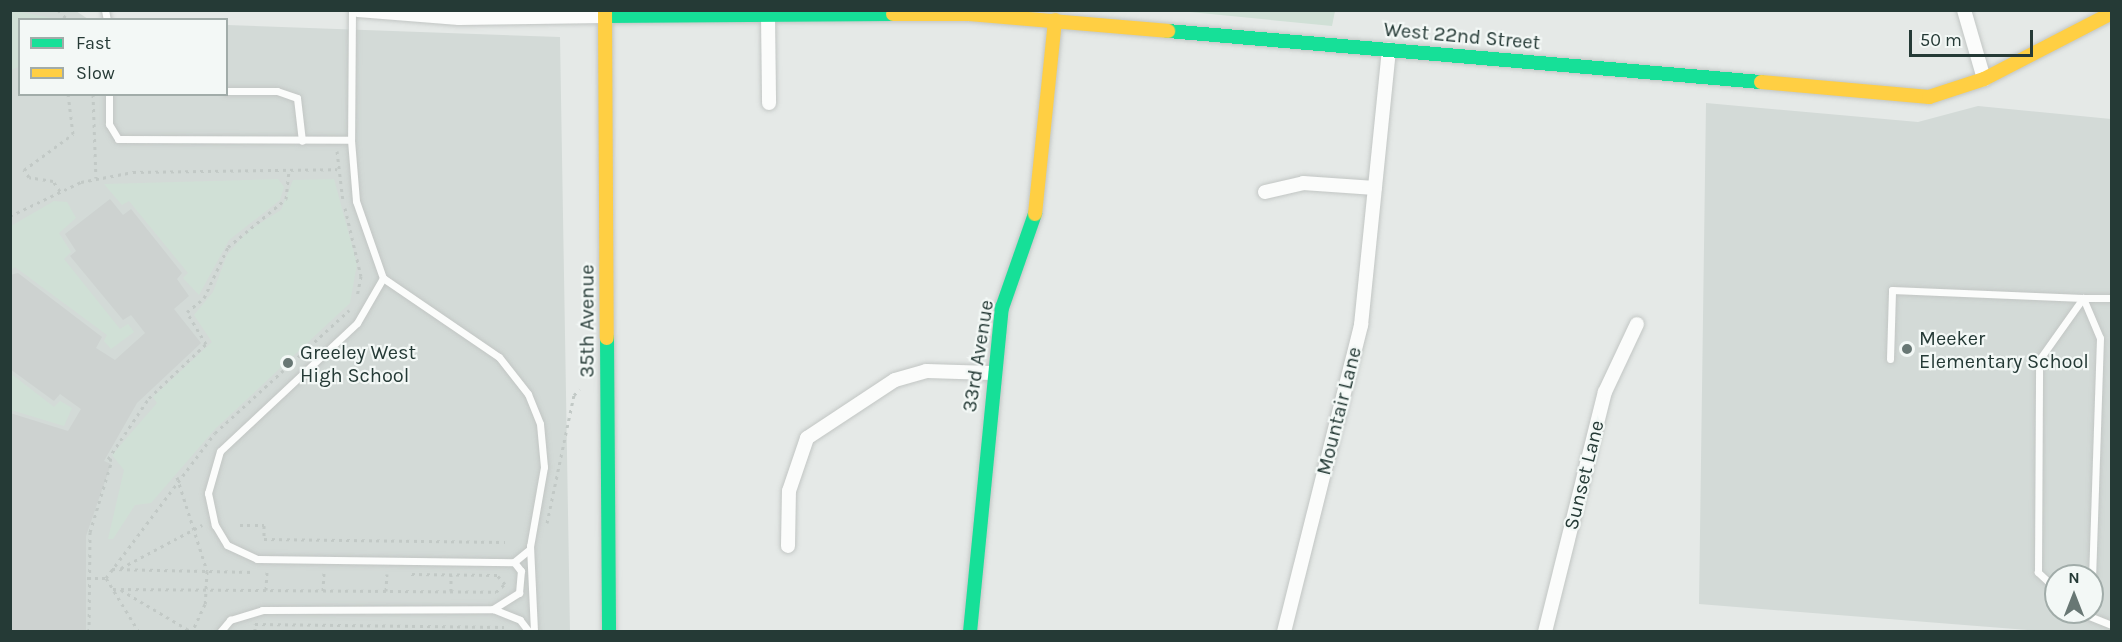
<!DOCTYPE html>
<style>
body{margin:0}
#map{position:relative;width:2122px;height:642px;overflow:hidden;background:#e5e9e7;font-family:Karla,sans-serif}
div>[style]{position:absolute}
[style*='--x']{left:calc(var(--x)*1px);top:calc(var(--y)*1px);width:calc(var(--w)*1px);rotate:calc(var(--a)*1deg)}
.built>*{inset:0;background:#d3dad7}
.green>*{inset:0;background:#d0e0d6}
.building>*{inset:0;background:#cdd2d0}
.path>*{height:3px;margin-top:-1.5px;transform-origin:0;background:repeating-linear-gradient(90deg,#c2c9c6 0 3px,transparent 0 7.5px)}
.roads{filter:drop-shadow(0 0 2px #c2c6c4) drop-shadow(0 0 2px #c2c6c4)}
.lane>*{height:7px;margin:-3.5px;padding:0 3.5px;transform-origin:3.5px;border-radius:3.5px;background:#fbfcfb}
.street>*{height:14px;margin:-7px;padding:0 7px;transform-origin:7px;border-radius:7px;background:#fbfcfb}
.fast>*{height:14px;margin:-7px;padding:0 7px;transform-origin:7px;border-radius:7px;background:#16e098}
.slow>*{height:14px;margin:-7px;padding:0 7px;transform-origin:7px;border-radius:7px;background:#ffcf43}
.dots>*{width:16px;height:16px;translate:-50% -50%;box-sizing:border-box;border:3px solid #f3f8f6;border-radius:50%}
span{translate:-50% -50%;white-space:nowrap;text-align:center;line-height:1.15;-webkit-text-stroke:4.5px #f3f8f6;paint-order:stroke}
.street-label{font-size:20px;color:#253a36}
.poi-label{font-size:20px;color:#253a36}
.left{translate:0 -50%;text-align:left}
.frame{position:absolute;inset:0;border:12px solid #253a36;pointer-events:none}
.legend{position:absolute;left:18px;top:18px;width:210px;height:78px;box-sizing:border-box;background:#f3f8f6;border:2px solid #a1aca9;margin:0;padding:8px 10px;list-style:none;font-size:18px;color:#253a36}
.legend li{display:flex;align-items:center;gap:12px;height:30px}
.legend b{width:30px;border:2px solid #a1aca9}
.north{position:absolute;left:2044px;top:564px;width:60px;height:60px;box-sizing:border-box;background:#f3f8f6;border:2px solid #a1aca9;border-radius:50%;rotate:0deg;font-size:16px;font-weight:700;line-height:24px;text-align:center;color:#253a36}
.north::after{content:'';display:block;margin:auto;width:21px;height:27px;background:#687774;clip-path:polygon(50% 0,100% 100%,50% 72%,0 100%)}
.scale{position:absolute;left:1909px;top:30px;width:124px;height:27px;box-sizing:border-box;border:3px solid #253a36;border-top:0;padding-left:8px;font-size:18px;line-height:21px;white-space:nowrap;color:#253a36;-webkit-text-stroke:4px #f3f8f6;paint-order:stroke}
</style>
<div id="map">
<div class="built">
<div style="clip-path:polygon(10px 11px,76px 11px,88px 19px,20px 20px,20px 94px,226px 94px,227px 25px,560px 37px,570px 631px,11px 631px)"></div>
<div style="clip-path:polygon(evenodd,1706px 103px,1918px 122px,1978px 106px,2111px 119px,2111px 631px,2041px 631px,1699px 604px,1706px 103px,2056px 576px,2092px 576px,2092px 612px,2056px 612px,2056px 576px)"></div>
</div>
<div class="green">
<div style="clip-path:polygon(11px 10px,56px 19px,20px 20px,19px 67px,11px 70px)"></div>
<div style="clip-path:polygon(1180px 11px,1335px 11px,1332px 26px)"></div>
<div style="clip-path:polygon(278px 179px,284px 187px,280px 200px,229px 240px,199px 295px,183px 278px,188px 273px,129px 201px,122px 205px,104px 184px)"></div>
<div style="clip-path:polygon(334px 179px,357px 264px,350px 303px,215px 429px,151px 503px,135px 505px,113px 539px,108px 539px,124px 470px,112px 455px,157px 403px,153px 397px,212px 342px,194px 315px,213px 292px,227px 255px,248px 231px,281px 210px,293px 180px)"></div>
<div style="clip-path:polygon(54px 201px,67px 202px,76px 218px,59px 233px,71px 252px,64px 259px,120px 329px,128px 324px,134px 332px,111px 349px,104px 341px,107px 335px,15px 267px,11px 270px,11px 226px)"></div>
<div style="clip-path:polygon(10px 373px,54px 407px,60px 401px,72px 408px,64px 426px,11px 410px)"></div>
</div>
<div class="building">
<div style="clip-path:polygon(110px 199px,123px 215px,131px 209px,182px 273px,177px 279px,189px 296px,174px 309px,201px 343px,137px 403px,104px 461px,111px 464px,86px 536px,86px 632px,10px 632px,10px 413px,68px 431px,81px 409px,60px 394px,54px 401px,10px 369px,10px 275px,18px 273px,102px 337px,96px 348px,115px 360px,145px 333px,131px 315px,123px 320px,70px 256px,76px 251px,65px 234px)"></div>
</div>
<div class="path">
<div style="--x:58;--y:10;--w:14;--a:45"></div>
<div style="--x:93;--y:94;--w:84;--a:88"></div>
<div style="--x:337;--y:151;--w:50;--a:83.2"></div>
<div style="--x:60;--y:191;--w:12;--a:-125"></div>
<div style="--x:53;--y:181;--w:24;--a:-171"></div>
<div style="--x:29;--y:177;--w:9;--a:-126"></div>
<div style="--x:24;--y:170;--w:61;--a:-36.3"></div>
<div style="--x:73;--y:134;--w:40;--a:-97.1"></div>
<div style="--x:345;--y:208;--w:70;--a:76.8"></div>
<div style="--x:361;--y:276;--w:21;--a:101"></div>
<div style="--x:10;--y:216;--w:79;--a:-25.6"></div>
<div style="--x:81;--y:182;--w:53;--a:-10.9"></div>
<div style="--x:133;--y:172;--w:204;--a:-0.8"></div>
<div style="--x:177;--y:477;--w:99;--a:72.3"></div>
<div style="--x:207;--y:571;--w:33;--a:93"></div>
<div style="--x:205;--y:604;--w:31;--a:115"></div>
<div style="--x:547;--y:523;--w:131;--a:-78.1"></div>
<div style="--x:574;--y:395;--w:8;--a:-45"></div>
<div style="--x:240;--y:525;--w:24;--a:0"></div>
<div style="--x:264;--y:525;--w:14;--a:90"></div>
<div style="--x:264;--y:539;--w:241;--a:0.7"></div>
<div style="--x:121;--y:568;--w:92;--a:-28"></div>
<div style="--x:112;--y:569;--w:142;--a:1.2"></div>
<div style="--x:87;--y:578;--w:19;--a:0"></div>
<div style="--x:113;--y:589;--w:383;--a:0.4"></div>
<div style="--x:496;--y:592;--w:12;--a:-42"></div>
<div style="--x:505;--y:584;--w:12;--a:-132"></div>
<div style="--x:497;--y:575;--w:86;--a:-179.3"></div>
<div style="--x:121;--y:590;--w:82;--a:30.6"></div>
<div style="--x:266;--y:590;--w:18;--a:-87"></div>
<div style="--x:323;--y:591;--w:18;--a:-87"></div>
<div style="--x:386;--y:591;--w:17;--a:-87"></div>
<div style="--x:451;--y:591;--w:16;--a:-90"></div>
<div style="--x:89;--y:632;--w:100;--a:-89.4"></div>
<div style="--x:90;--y:532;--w:75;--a:-73"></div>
<div style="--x:112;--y:460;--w:4;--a:-166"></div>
<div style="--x:108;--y:459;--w:73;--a:-56.1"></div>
<div style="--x:149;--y:398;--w:79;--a:-43.5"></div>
<div style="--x:206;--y:344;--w:37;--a:-121"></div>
<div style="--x:187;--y:312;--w:22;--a:-39"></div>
<div style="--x:204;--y:298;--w:56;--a:-64.8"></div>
<div style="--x:228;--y:247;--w:75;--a:-39.6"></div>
<div style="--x:286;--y:199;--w:27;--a:-84"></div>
<div style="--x:139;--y:632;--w:63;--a:-121.4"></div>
<div style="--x:106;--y:578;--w:181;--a:-53.1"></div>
<div style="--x:215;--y:433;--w:182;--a:-42.5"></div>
<div style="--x:255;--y:632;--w:8;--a:-90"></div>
<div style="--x:255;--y:624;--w:249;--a:0.7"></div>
</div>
<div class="roads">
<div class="lane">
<div style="--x:105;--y:10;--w:10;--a:79"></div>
<div style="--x:352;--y:10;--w:130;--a:90.4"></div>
<div style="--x:351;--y:140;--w:61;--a:85.3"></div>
<div style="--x:356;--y:201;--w:82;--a:70.7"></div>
<div style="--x:383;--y:278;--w:140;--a:34.3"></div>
<div style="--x:499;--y:357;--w:47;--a:51.9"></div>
<div style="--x:528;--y:394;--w:32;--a:68"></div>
<div style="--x:540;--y:424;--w:43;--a:84.7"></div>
<div style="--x:544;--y:467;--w:80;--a:100"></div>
<div style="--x:530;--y:546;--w:86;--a:87.3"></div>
<div style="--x:226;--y:91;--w:51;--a:0"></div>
<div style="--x:277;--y:91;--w:21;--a:19"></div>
<div style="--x:297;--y:98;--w:43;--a:83.4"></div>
<div style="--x:109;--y:94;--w:30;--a:90"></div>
<div style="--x:109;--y:124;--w:17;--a:59"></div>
<div style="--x:118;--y:139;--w:233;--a:0.2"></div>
<div style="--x:383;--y:278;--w:52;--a:120"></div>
<div style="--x:357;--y:323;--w:187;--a:136.9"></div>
<div style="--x:220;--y:451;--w:44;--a:105.9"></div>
<div style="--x:208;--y:493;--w:33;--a:78"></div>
<div style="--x:215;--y:525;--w:23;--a:59"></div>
<div style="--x:227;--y:545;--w:33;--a:25"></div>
<div style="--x:257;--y:559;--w:257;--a:0.7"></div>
<div style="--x:514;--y:562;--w:19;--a:-39"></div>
<div style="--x:1890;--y:359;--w:69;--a:-88.3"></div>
<div style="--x:1892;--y:290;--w:191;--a:2.4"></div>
<div style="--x:2083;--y:298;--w:43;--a:67"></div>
<div style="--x:2100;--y:338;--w:238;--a:91.9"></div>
<div style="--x:2056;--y:589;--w:25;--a:-137"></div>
<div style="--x:2038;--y:572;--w:212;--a:-89.7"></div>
<div style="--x:2039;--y:360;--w:76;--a:-54.6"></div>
<div style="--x:2083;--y:298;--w:29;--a:0"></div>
<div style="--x:493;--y:609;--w:31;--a:-32"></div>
<div style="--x:519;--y:593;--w:22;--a:-85"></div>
<div style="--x:521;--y:571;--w:11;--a:-128"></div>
<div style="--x:2079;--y:612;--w:35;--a:22"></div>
<div style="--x:220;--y:632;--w:16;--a:-50"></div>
<div style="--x:230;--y:620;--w:34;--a:-17"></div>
<div style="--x:262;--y:610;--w:231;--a:-0.2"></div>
<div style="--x:493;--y:609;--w:29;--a:22"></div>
<div style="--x:520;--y:620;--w:15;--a:53"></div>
</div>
<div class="street">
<div style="--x:358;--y:10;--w:101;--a:4.5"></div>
<div style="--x:459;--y:18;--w:146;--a:-0.8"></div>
<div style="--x:1964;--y:10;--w:72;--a:73.8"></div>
<div style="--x:768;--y:15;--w:88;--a:89.3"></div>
<div style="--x:1265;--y:192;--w:39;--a:-13"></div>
<div style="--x:1303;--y:183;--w:72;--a:4"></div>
<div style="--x:788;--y:546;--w:55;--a:-89"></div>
<div style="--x:789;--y:491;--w:56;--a:-71.2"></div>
<div style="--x:807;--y:438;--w:105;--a:-33.4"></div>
<div style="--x:895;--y:380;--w:32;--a:-16"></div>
<div style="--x:926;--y:371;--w:66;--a:1.7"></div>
<div style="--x:1284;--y:632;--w:317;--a:-75.9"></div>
<div style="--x:1361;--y:325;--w:277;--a:-84.2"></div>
<div style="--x:1545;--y:632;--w:247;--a:-76"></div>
<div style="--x:1605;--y:392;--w:75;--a:-64.8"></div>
</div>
<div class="fast">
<div style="--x:605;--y:16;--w:288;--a:-0.4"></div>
<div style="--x:1168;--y:31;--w:595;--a:4.92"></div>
<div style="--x:607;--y:338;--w:294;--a:89.6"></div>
<div style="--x:970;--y:632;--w:326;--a:-84.4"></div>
<div style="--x:1002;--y:308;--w:100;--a:-70.7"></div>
</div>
<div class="slow">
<div style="--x:605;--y:10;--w:328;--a:89.7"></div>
<div style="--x:893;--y:14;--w:77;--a:0"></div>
<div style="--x:970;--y:14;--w:199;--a:4.9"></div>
<div style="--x:1761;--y:82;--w:169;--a:5.1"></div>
<div style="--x:1929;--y:97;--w:58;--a:-18.1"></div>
<div style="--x:1984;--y:79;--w:144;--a:-27.3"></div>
<div style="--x:1035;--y:214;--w:195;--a:-84.1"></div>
</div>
</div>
<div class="dots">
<div style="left:1907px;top:349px;background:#687774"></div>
<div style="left:288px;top:363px;background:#687774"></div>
</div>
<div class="street-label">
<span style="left:1462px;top:36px;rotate:5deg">West 22nd Street</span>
<span style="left:587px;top:321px;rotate:-90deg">35th Avenue</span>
<span style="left:978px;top:356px;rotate:-81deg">33rd Avenue</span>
<span style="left:1339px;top:411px;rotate:-76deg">Mountair Lane</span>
<span style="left:1584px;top:475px;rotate:-76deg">Sunset Lane</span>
</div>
<div class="poi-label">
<span class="left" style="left:1919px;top:350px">Meeker<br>Elementary School</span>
<span class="left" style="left:300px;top:364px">Greeley West<br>High School</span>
</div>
<div class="frame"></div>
<ul class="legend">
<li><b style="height:8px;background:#16e098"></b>Fast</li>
<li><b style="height:8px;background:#ffcf43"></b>Slow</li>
</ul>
<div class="north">N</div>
<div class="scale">50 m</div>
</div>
